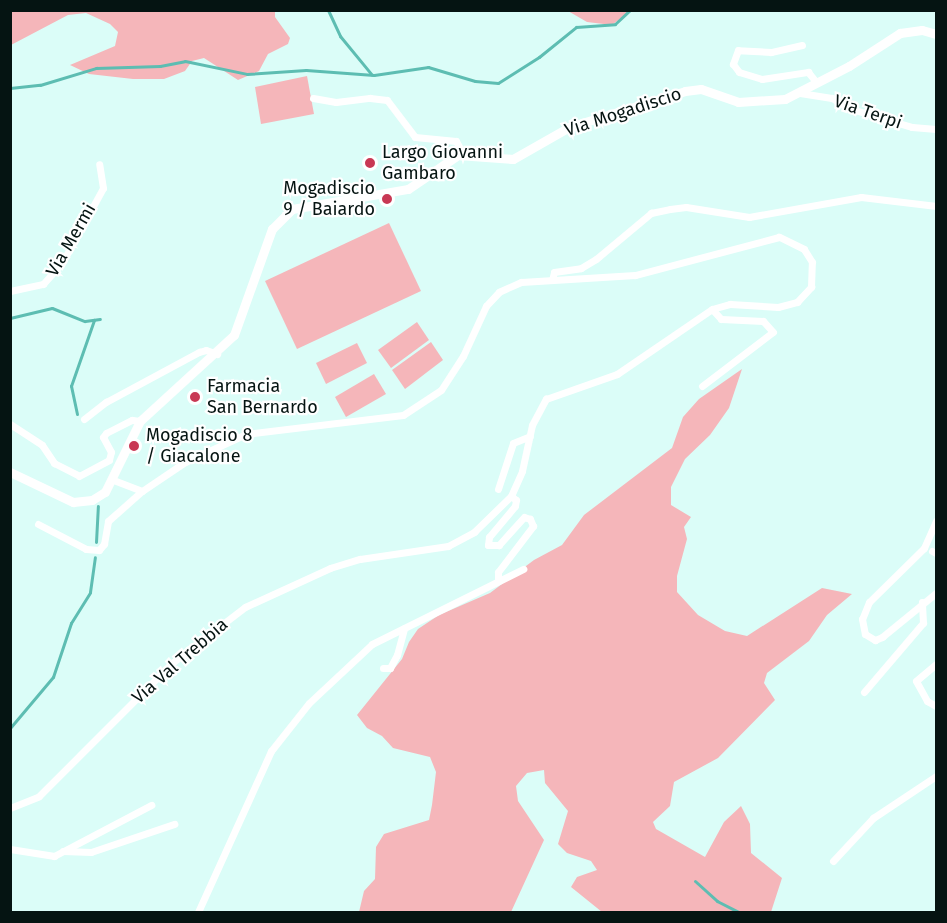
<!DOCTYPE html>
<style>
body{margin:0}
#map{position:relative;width:947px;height:923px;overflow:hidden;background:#dbfdf8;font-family:"Fira Sans",sans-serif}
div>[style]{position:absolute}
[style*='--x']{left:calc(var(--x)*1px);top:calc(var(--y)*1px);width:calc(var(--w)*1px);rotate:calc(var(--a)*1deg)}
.green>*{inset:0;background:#f5b6ba}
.stream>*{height:3px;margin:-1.5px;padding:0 1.5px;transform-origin:1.5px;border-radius:1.5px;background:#5dbdb2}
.minor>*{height:7px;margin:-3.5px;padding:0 3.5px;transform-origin:3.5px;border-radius:3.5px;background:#fff}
.tertiary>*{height:9px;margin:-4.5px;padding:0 4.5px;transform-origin:4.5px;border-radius:4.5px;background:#fff}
.dots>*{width:16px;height:16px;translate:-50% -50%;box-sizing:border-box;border:3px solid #fff;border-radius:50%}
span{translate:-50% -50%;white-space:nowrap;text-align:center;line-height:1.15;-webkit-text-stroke:4.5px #fff;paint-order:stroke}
.street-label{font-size:18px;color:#051412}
.poi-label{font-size:18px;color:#051412}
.left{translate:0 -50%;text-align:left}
.right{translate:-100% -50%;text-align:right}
.frame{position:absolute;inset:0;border:12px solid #051412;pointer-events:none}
</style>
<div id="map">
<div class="green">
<div style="clip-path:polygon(11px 10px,275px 11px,275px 17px,290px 38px,288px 44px,268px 54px,259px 71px,238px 80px,204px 58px,192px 61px,185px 71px,164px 79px,133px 79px,89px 74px,70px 65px,115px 46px,118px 32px,110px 24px,86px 13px,68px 15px,11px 45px)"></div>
<div style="clip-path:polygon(568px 11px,630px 11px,612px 25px,587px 22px)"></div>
<div style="clip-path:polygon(307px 76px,314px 114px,261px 124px,255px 87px)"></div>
<div style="clip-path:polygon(389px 223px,421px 291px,297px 349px,265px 281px)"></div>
<div style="clip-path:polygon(417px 322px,429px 340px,391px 368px,378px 350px)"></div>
<div style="clip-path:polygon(431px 342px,443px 360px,405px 389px,392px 370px)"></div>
<div style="clip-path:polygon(357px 343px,367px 363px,326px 384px,316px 363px)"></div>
<div style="clip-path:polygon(742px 369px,729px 408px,710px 435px,685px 459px,671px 487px,671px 505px,691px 517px,684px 527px,687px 539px,677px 576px,677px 592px,698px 615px,725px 631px,747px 636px,822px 588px,852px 594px,827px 615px,809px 641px,767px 673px,764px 683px,775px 700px,718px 758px,674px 782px,670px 806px,653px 822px,656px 829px,705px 857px,724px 822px,741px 806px,750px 824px,751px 853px,782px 878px,771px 912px,602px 912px,571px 887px,577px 877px,597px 870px,591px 861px,567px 853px,558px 844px,568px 811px,545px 783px,544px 770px,527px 773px,516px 786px,518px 801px,544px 840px,511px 912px,359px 912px,364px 891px,375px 879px,376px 847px,384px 834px,429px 820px,432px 805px,436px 772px,430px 757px,393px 748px,382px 736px,367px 728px,357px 715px,402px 659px,409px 642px,418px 629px,439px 615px,490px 593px,534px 560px,562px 545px,584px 515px,672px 448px,683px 417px,699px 399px)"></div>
<div style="clip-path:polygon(374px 374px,386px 394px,346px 417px,335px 397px)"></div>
</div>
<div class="stream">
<div style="--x:328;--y:10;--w:29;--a:65"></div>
<div style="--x:340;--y:36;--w:50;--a:50.6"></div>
<div style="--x:10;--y:88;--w:30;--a:-6"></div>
<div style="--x:40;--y:85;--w:59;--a:-16.9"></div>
<div style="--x:96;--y:68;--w:64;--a:-1.8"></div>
<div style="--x:160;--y:66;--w:25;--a:-11"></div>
<div style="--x:185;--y:61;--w:63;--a:11.8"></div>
<div style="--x:247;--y:74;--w:59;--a:-3.9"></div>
<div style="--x:306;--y:70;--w:68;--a:4.2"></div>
<div style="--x:374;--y:75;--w:55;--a:-8.4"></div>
<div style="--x:428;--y:67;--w:49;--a:16.6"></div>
<div style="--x:475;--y:81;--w:23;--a:5"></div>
<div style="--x:498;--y:83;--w:49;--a:-32.4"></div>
<div style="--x:539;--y:57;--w:48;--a:-39"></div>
<div style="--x:576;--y:27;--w:39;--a:-4"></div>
<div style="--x:615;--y:24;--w:21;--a:-43"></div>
<div style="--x:10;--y:318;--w:43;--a:-13.4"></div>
<div style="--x:52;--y:308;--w:35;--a:22"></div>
<div style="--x:85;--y:321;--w:15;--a:-8"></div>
<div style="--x:77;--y:414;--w:29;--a:-102"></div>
<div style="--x:71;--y:386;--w:70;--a:-70.8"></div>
<div style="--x:96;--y:542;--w:36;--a:-87"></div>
<div style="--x:10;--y:728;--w:67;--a:-49.9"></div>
<div style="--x:53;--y:677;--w:57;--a:-71.6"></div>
<div style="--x:71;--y:623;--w:36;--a:-58"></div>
<div style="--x:90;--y:592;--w:35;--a:-82"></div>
<div style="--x:695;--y:881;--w:30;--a:42"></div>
<div style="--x:717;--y:901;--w:25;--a:27"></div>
</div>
<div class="minor">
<div style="--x:802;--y:45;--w:32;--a:167"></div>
<div style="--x:771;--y:52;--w:33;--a:-177"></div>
<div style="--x:738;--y:50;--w:15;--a:110"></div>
<div style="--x:733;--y:64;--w:10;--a:53"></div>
<div style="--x:739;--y:72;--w:24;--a:17"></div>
<div style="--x:762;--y:79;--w:47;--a:-8.7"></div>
<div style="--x:808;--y:72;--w:14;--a:51"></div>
<div style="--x:800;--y:93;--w:32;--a:9"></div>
<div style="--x:832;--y:98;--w:19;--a:32"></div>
<div style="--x:848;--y:108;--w:67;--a:16.5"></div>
<div style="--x:912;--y:127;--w:24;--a:5"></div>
<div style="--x:313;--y:98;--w:23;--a:10"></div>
<div style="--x:336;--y:102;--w:34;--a:-7"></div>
<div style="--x:370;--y:98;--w:17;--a:7"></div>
<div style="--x:387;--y:100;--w:46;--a:52.9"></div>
<div style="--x:415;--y:137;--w:41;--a:5.6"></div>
<div style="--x:456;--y:141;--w:15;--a:62"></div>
<div style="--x:552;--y:280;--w:8;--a:-76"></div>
<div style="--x:554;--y:272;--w:27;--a:-8"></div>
<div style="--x:581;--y:268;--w:17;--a:-31"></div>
<div style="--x:596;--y:259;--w:72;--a:-39.9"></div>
<div style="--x:651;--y:213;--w:19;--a:-12"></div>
<div style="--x:670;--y:209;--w:16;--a:-7"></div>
<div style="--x:686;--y:207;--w:64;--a:9"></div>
<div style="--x:749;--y:217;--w:114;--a:-10.1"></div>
<div style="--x:861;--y:197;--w:76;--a:6.8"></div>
<div style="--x:10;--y:291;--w:34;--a:-12"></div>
<div style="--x:43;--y:284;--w:28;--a:-48"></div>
<div style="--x:62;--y:263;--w:85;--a:-61.3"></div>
<div style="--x:103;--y:188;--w:24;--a:-99"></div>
<div style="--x:702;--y:386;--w:89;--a:-37.3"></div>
<div style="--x:773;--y:332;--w:15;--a:-132"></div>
<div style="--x:763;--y:321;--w:42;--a:-177.3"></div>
<div style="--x:721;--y:319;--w:13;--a:-132"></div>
<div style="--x:84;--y:419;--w:28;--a:-38"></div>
<div style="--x:106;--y:402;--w:106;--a:-28.3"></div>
<div style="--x:199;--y:352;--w:7;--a:-16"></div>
<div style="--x:206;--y:350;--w:12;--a:20"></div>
<div style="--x:10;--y:424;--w:38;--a:33"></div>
<div style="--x:42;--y:445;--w:22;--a:56"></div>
<div style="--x:54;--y:463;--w:28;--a:27"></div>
<div style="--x:79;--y:476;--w:34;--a:-28"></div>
<div style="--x:109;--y:460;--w:8;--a:-76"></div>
<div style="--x:111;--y:452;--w:17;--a:-118"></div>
<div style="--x:103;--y:437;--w:5;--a:-53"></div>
<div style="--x:106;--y:433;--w:29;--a:-27"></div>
<div style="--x:132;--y:420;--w:8;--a:7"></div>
<div style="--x:498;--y:489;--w:48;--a:-71.9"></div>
<div style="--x:513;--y:443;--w:18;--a:-22"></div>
<div style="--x:936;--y:521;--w:30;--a:114"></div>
<div style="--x:924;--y:548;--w:77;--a:135.5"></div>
<div style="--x:869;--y:602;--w:18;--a:112"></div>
<div style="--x:862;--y:619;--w:15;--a:79"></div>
<div style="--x:865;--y:634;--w:12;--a:31"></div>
<div style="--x:875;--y:640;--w:8;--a:-23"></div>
<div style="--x:882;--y:637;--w:70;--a:-39.2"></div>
<div style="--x:38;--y:524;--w:54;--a:27.5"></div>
<div style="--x:86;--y:549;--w:13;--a:4"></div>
<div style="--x:99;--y:550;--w:8;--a:-50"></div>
<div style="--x:104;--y:544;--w:23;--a:-80"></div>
<div style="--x:108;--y:521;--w:45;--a:-41.4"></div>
<div style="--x:932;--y:551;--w:4;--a:27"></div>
<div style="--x:498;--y:580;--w:8;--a:-90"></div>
<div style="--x:498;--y:572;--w:58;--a:-52.7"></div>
<div style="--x:533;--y:526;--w:8;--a:-113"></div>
<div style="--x:530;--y:519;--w:6;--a:-162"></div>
<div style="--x:524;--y:517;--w:38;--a:132"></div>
<div style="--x:499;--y:545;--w:11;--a:180"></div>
<div style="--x:488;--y:545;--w:8;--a:-83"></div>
<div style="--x:489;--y:537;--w:40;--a:-50"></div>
<div style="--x:515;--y:506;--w:6;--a:-81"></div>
<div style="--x:516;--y:500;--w:6;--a:-141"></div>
<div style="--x:936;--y:664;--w:26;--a:140"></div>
<div style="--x:916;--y:681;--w:23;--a:61"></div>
<div style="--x:927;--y:701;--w:10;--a:29"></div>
<div style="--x:383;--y:668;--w:7;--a:0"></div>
<div style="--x:390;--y:668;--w:15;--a:-62"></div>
<div style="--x:397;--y:655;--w:28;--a:-75"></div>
<div style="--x:864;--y:692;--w:91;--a:-49.5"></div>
<div style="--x:923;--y:623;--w:21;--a:-93"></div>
<div style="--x:10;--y:808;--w:31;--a:-22"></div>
<div style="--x:39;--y:796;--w:188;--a:-45"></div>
<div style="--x:172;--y:663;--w:92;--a:-37.5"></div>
<div style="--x:245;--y:607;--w:94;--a:-24.6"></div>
<div style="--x:330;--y:568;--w:31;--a:-17"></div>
<div style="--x:360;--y:559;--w:89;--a:-8.4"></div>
<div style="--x:448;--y:546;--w:30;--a:-28"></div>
<div style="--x:474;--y:532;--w:52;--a:-44.2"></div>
<div style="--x:511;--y:496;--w:27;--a:-66"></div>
<div style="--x:522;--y:471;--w:47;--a:-77.7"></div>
<div style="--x:532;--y:425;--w:30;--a:-62"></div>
<div style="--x:546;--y:399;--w:75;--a:-19.4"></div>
<div style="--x:617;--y:374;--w:115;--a:-34.4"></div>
<div style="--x:712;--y:309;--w:19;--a:-16"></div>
<div style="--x:730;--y:304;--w:48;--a:3.6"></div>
<div style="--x:778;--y:307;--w:20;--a:-15"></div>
<div style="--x:797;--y:302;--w:21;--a:-47"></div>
<div style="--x:811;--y:287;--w:25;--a:-88"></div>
<div style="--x:812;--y:262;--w:15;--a:-122"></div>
<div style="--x:804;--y:249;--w:28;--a:-154"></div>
<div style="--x:779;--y:237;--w:149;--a:165.2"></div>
<div style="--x:635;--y:275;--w:114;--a:176.5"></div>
<div style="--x:521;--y:282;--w:24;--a:156"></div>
<div style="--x:499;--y:292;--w:19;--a:133"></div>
<div style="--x:486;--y:306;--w:55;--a:114.7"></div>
<div style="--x:463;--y:356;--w:40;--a:122.9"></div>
<div style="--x:441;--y:390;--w:45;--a:146.7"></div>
<div style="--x:403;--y:415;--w:158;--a:173.1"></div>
<div style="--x:246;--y:434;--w:67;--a:155.3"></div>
<div style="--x:185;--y:462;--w:52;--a:146"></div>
<div style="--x:142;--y:491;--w:30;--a:-159"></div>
<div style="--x:10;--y:849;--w:45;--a:9"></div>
<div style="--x:54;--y:856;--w:110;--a:-27.7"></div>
<div style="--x:63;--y:851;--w:28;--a:2"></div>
<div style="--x:91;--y:852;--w:88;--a:-18.6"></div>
<div style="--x:833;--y:861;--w:59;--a:-47.1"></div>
<div style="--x:873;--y:818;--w:76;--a:-33.7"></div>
<div style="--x:198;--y:912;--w:177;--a:-65.6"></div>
<div style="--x:271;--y:751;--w:61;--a:-51.6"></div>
<div style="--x:309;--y:703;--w:86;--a:-43.1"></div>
<div style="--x:372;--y:644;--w:169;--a:-26.4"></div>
</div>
<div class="tertiary">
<div style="--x:10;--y:472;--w:70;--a:25.5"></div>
<div style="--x:73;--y:502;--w:19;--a:-6"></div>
<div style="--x:92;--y:500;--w:15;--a:-32"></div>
<div style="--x:105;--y:492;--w:79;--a:-63.8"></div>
<div style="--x:140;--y:421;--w:127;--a:-42.5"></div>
<div style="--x:234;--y:335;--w:113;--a:-70.3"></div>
<div style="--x:272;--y:229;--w:28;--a:-45"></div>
<div style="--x:292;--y:209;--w:118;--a:-9.8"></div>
<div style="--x:408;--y:189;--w:60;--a:-34.2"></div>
<div style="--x:458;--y:155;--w:55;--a:4.2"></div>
<div style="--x:513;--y:159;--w:64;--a:-29.7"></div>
<div style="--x:569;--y:127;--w:121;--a:-17.2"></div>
<div style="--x:685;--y:91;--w:16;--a:-7"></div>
<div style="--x:701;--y:89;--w:39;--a:19"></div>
<div style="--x:738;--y:102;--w:47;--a:-3.7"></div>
<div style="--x:785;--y:99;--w:72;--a:-27.3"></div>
<div style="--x:849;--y:66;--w:61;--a:-32.9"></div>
<div style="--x:900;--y:33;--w:22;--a:-8"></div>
<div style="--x:922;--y:30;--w:15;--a:16"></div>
</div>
<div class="dots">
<div style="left:370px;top:163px;background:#c83854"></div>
<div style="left:387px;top:199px;background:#c83854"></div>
<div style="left:195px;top:397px;background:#c83854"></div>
<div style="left:134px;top:446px;background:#c83854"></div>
</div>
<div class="street-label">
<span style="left:623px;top:112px;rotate:-18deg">Via Mogadiscio</span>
<span style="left:868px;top:112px;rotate:19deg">Via Terpi</span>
<span style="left:71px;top:240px;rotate:-60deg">Via Mermi</span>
<span style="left:180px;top:661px;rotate:-41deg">Via Val Trebbia</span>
</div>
<div class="poi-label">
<span class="left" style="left:382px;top:163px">Largo Giovanni<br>Gambaro</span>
<span class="right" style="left:375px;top:199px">Mogadiscio<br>9 / Baiardo</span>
<span class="left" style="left:207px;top:397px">Farmacia<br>San Bernardo</span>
<span class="left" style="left:146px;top:446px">Mogadiscio 8<br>/ Giacalone</span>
</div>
<div class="frame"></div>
</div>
